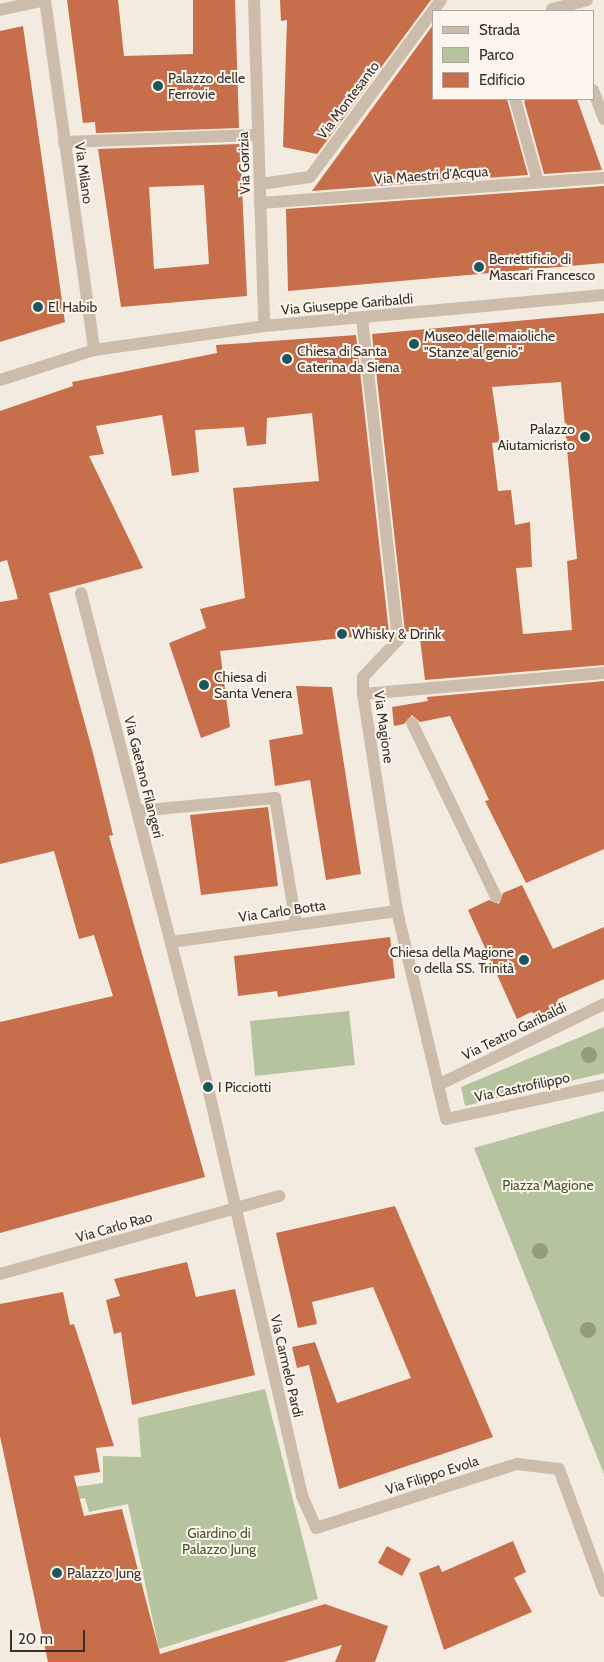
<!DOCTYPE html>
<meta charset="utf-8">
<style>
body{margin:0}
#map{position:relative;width:604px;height:1662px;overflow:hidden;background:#f4ebe0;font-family:Cabin,sans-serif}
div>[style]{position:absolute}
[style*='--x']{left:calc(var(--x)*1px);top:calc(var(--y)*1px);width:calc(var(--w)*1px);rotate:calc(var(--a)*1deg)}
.green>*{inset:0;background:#b6c39f}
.building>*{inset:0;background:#c76e4a}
.minor>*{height:12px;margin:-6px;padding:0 6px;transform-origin:6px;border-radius:6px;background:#ccbcab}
.trees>*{width:16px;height:16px;margin:-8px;border-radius:50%;background:#959b7e}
.dots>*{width:14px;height:14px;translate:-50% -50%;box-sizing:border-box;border:2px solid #fbf5ed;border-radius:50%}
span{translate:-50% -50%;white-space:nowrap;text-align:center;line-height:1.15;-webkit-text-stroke:4px #fbf5ed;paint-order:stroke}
.poi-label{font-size:14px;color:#3a302a}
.left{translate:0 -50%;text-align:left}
.right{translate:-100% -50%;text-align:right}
.street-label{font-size:14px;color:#3a302a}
.park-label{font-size:14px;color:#47592e}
.legend{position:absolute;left:432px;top:10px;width:162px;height:90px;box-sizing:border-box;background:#fbf5ed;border:1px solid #aea69f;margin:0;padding:6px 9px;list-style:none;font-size:15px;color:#3a302a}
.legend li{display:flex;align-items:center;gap:10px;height:25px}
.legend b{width:25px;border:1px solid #aea69f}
.scale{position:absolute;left:10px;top:1630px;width:75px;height:22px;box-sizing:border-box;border:2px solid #3a302a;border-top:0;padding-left:6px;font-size:15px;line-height:18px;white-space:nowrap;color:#3a302a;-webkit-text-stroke:4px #fbf5ed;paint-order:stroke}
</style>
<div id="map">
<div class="green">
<div style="clip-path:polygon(349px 1011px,355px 1065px,255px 1076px,250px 1021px)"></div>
<div style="clip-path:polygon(604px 1027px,604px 1073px,465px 1106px,461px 1087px)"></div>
<div style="clip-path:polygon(604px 1111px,604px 1474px,474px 1148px)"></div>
<div style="clip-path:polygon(265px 1389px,318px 1599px,159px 1649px,128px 1504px,89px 1512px,85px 1498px,62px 1502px,60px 1489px,103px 1483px,103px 1456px,141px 1457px,138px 1418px)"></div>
</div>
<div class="building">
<div style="clip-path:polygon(67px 0,118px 0,124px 56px,193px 54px,193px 0,235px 0,239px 128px,96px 133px,95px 122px,83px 123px)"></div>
<div style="clip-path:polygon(280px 0,431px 0,317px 154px,283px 147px,287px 20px,281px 21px)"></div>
<div style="clip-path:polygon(433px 25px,433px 99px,507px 99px,528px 175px,312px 191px)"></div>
<div style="clip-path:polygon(23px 26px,65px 322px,0 342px,0 31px)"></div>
<div style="clip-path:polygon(529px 99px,577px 99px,602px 170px,544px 174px,524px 101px)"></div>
<div style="clip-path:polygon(evenodd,240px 144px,247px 296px,121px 307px,98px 149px,240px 144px,204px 185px,209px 264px,154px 269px,149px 187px,204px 185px)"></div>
<div style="clip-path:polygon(604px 186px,604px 263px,288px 291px,286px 209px)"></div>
<div style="clip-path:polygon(evenodd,604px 313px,604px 665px,425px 680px,419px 630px,405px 632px,372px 334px,604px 313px,561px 382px,577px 559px,567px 561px,572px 630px,523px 634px,516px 568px,532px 567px,530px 522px,515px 525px,511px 490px,498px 491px,492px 443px,500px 442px,492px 387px,561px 382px)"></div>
<div style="clip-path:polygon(356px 335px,389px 633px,220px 651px,230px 727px,201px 738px,169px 643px,206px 628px,200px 609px,245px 598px,233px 488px,319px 481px,312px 413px,267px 418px,266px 444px,247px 446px,244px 427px,195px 430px,199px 472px,172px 476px,162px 415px,96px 426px,104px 454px,89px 456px,143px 568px,49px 593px,93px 753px,113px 835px,109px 836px,205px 1177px,0 1233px,0 1022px,113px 996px,94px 935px,79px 939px,54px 851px,0 864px,0 602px,18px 599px,7px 560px,0 562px,0 411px,73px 386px,72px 382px,217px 353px,216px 345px)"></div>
<div style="clip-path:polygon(604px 681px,604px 849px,526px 883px,485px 801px,489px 800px,450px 716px,420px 722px,412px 715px,404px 724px,394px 726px,392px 707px,428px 701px,427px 697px)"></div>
<div style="clip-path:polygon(296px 686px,332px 687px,361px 874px,326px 880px,310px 780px,275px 786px,269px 740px,303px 734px)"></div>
<div style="clip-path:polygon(268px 807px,278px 886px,201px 895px,190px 815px)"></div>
<div style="clip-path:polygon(522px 885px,553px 949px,604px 927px,604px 979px,558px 999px,554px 1012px,544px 1018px,531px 1012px,517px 1019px,468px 910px,489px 900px,499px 904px,503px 893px)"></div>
<div style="clip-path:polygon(390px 937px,395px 978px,278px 997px,277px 991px,238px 996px,234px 956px)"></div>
<div style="clip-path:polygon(395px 1206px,493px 1437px,339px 1489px,309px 1365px,297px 1368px,292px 1347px,315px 1342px,337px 1403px,411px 1378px,373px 1287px,312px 1302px,317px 1324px,298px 1328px,276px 1233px)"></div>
<div style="clip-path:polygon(187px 1262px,196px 1297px,235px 1289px,255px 1375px,132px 1405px,121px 1332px,114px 1334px,106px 1300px,120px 1296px,114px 1279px)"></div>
<div style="clip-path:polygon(63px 1292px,70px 1325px,74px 1324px,114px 1446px,96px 1448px,100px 1472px,74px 1476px,84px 1516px,122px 1509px,160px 1654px,325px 1604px,388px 1626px,375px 1662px,335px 1662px,342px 1645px,284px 1662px,48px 1662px,0 1436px,0 1304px)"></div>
<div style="clip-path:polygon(513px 1541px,526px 1572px,514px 1578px,532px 1612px,444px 1650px,419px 1573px,439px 1565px,442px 1572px)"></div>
<div style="clip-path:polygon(387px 1546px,411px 1559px,402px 1576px,378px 1563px)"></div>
</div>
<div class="minor">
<div style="--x:45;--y:0;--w:353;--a:82"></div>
<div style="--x:254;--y:0;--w:326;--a:88.2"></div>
<div style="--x:552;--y:9;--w:36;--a:-14"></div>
<div style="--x:0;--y:10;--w:46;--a:-12.5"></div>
<div style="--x:593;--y:90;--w:31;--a:69"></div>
<div style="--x:515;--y:99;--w:86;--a:74.5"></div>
<div style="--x:64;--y:142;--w:194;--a:-2.1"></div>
<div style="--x:260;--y:184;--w:50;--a:-8"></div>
<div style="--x:310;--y:177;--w:220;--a:-53.5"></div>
<div style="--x:260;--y:203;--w:345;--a:-4.2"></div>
<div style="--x:362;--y:318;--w:324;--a:83.6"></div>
<div style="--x:398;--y:640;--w:51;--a:133.4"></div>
<div style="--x:363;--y:677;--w:17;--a:90"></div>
<div style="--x:363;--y:694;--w:220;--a:81.1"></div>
<div style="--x:397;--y:911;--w:214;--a:76.7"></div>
<div style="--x:446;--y:1119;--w:162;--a:-12.1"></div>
<div style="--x:0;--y:380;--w:99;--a:-17.7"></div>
<div style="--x:94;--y:350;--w:172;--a:-8"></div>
<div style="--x:264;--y:326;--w:341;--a:-5.2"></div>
<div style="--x:81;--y:593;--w:498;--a:75.6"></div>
<div style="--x:205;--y:1075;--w:432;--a:77"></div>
<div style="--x:302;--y:1496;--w:35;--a:66"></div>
<div style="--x:316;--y:1528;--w:211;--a:-17.7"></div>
<div style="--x:517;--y:1464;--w:42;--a:6.8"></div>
<div style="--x:559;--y:1469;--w:130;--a:69.8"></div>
<div style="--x:363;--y:694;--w:242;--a:-5"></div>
<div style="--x:412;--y:723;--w:193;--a:64.2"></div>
<div style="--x:137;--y:811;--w:139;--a:-5.4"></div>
<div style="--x:275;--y:798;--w:127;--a:80.5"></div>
<div style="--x:171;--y:942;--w:228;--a:-7.8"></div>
<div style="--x:438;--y:1085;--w:185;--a:-26"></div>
<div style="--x:0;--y:1274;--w:290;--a:-15.6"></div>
</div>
<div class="trees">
<div style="left:589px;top:1055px"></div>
<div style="left:540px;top:1251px"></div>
<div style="left:588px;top:1330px"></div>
</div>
<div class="dots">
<div style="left:158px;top:86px;background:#1f565d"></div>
<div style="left:479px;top:267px;background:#1f565d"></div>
<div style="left:38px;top:307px;background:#1f565d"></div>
<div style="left:414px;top:344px;background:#1f565d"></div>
<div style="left:287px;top:359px;background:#1f565d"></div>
<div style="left:585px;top:437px;background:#1f565d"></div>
<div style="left:342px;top:634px;background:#1f565d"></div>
<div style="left:204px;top:685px;background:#1f565d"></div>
<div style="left:524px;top:960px;background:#1f565d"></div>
<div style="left:208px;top:1087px;background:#1f565d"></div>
<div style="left:57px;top:1573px;background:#1f565d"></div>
</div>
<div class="poi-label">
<span class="left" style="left:168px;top:86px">Palazzo delle<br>Ferrovie</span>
<span class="left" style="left:489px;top:267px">Berrettificio di<br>Mascari Francesco</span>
<span class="left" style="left:48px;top:307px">El Habib</span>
<span class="left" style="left:424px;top:344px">Museo delle maioliche<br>"Stanze al genio"</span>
<span class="left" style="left:297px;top:359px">Chiesa di Santa<br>Caterina da Siena</span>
<span class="right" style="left:575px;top:437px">Palazzo<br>Aiutamicristo</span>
<span class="left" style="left:352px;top:634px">Whisky &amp; Drink</span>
<span class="left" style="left:214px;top:685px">Chiesa di<br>Santa Venera</span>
<span class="right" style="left:514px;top:960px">Chiesa della Magione<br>o della SS. Trinità</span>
<span class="left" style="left:218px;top:1087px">I Picciotti</span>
<span class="left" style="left:67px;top:1573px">Palazzo Jung</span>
</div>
<div class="street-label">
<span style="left:348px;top:100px;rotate:-53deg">Via Montesanto</span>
<span style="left:244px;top:163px;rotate:-92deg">Via Gorizia</span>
<span style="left:84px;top:173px;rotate:82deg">Via Milano</span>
<span style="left:431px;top:175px;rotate:-4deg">Via Maestri d'Acqua</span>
<span style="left:347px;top:304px;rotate:-5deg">Via Giuseppe Garibaldi</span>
<span style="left:384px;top:727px;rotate:82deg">Via Magione</span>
<span style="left:144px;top:777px;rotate:76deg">Via Gaetano Filangeri</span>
<span style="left:282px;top:911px;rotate:-8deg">Via Carlo Botta</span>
<span style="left:514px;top:1031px;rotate:-26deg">Via Teatro Garibaldi</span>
<span style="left:522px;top:1087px;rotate:-12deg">Via Castrofilippo</span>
<span style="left:114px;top:1227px;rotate:-16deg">Via Carlo Rao</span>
<span style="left:287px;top:1366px;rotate:77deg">Via Carmelo Pardi</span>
<span style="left:432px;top:1475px;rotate:-18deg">Via Filippo Evola</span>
</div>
<div class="park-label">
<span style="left:548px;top:1185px">Piazza Magione</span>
<span style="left:219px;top:1541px">Giardino di<br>Palazzo Jung</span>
</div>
<ul class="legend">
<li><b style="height:6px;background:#ccbcab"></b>Strada</li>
<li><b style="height:14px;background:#b6c39f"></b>Parco</li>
<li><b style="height:14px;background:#c76e4a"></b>Edificio</li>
</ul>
<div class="scale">20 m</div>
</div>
